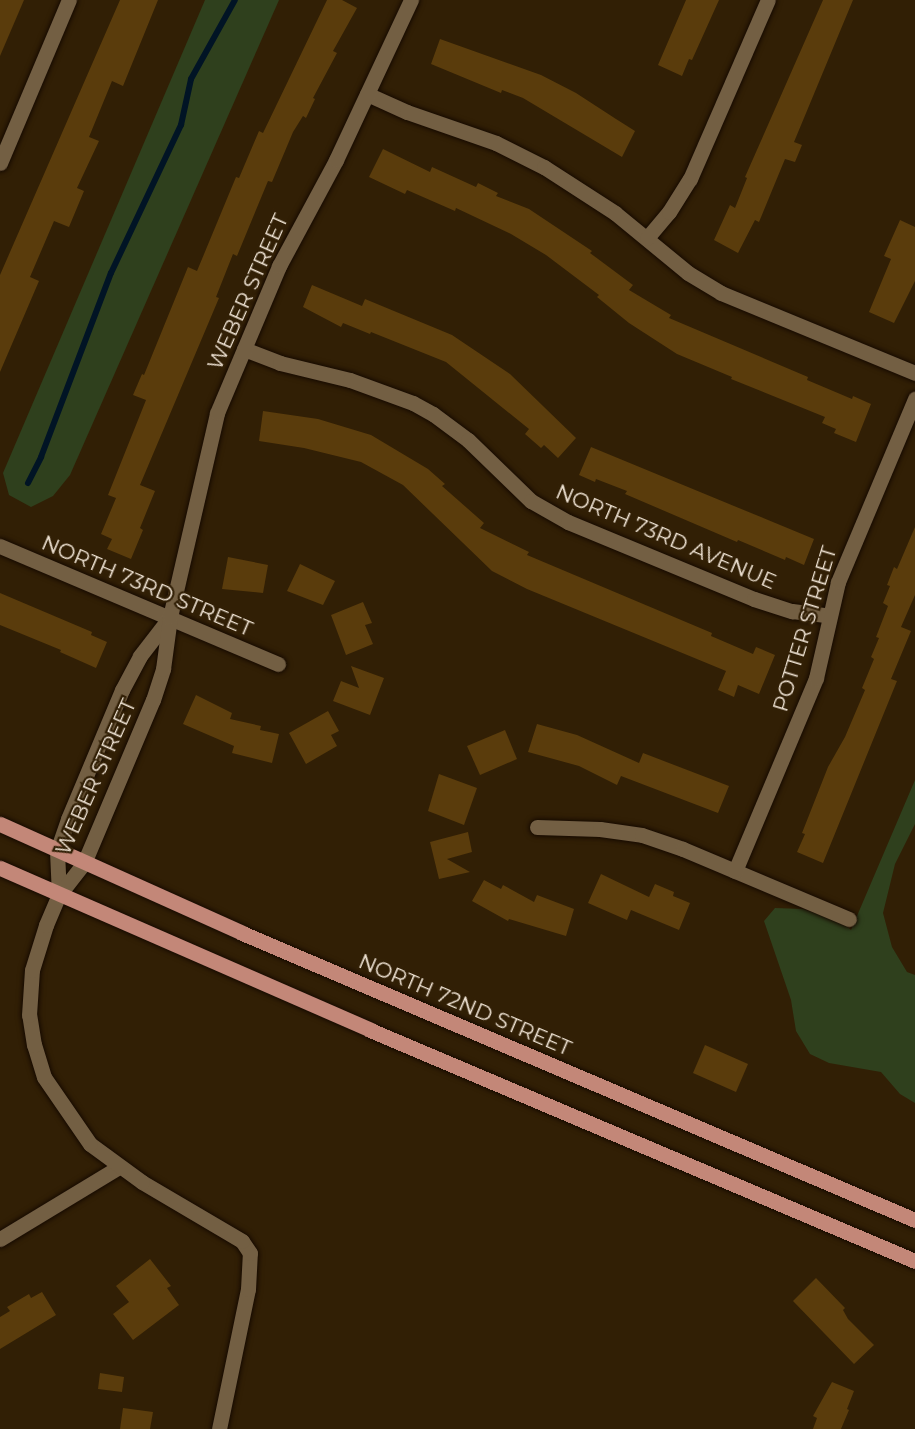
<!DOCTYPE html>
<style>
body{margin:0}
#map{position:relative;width:915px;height:1429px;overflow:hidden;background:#311f05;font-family:Montserrat,sans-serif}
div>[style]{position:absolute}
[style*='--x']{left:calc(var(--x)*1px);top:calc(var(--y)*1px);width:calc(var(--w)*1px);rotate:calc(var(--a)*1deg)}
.green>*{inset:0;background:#2f401d}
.stream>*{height:6px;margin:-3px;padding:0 3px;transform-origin:3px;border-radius:3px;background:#011425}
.building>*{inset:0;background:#5a3c0c}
.roads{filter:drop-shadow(0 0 2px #160a00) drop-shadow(0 0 2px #160a00)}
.minor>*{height:15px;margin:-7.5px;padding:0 7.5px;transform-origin:7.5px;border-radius:7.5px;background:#735f43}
.major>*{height:15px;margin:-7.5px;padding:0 7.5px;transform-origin:7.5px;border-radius:7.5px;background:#c38778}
span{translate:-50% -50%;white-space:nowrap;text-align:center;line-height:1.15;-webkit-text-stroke:4.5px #311f05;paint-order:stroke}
.street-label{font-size:21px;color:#f0e4d5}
</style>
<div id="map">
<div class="green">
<div style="clip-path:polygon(205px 0,279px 0,70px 475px,53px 496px,31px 507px,9px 495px,3px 473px)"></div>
<div style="clip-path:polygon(915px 780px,915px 824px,895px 864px,883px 913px,892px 947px,907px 972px,915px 975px,915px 1103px,900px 1094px,881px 1072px,829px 1063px,810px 1054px,796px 1031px,791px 1000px,764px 921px,775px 908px,803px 909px,842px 922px,851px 930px)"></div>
</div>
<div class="stream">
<div style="--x:28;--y:483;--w:29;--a:-63"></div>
<div style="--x:41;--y:457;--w:197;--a:-69.2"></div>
<div style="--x:111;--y:273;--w:164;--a:-64.7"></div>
<div style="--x:181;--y:125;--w:47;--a:-77.7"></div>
<div style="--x:191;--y:79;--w:90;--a:-60.9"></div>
</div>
<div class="building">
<div style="clip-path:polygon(0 0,24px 0,0 56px)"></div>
<div style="clip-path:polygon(120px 0,158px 0,123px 86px,112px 81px,89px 137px,99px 141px,77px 188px,84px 191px,69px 227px,54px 221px,30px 277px,39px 281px,0 372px,0 275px)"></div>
<div style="clip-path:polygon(327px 0,342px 0,357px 8px,333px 51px,337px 53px,313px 98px,315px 99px,306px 118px,303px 116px,293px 132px,272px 182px,268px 181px,237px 256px,233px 254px,216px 297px,219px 298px,140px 485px,155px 491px,140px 528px,143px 530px,131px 559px,107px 549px,112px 539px,101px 534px,116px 498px,108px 495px,146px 400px,133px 395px,142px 374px,144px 375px,188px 267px,197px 271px,236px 177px,239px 178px,259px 131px,263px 133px)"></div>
<div style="clip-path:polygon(686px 0,719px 0,692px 60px,689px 59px,682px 76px,658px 65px)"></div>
<div style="clip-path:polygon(823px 0,853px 0,794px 142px,802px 145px,795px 162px,785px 159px,759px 222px,755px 220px,738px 253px,714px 240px,730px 205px,735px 208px,747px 178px,745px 177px)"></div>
<div style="clip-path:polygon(440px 39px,541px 75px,576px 93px,616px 119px,635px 131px,622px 157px,523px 98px,502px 90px,501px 93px,431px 64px)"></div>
<div style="clip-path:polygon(383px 149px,430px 172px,432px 167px,476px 187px,478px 183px,498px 193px,496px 196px,529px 209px,592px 251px,590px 253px,633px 285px,629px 290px,671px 315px,669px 318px,808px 377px,807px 380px,852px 399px,853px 396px,871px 404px,856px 442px,834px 433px,836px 429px,822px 423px,825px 417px,731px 379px,732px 377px,677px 354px,629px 323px,597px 297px,599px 295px,546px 255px,511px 234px,456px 208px,455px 211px,407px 190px,405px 194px,369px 177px)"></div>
<div style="clip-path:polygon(900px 220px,915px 227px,915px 281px,894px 323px,869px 312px,891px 259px,884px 256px)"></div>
<div style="clip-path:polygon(312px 285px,362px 306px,365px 299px,452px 335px,510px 374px,576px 438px,558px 458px,544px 445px,541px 448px,525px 434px,529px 429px,446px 362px,371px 332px,370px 334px,343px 323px,341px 327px,303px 307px)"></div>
<div style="clip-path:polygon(263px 411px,318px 419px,371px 435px,428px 469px,445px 484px,442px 486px,484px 523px,480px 528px,529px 552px,527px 555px,712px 633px,711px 636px,753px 654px,756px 647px,775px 655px,759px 694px,738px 685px,734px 697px,718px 690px,726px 671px,527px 589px,492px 571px,403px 485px,361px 462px,304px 448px,259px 441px)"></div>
<div style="clip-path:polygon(591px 447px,814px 539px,804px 565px,786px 557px,785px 560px,738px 540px,737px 542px,625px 494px,627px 491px,596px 479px,595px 482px,579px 475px)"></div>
<div style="clip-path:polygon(915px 527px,915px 595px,901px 627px,911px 631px,891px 679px,897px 681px,823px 863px,797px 852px,805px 834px,802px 833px,828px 767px,845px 737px,865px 690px,862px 688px,874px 659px,871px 657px,879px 638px,876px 637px,888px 606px,883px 603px,890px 586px,887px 585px,894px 567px,897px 569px)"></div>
<div style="clip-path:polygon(228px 557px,268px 565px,263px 593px,222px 589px)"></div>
<div style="clip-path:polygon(300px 564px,335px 581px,323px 605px,287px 591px)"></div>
<div style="clip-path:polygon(0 593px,92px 632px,91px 635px,107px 642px,96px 668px,60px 652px,61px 650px,0 625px)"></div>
<div style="clip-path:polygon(363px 602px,372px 623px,365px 625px,373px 644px,346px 655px,331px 615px)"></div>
<div style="clip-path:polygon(351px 666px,384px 678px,370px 715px,333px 701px,341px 681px,359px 688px)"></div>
<div style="clip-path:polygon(196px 695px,232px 713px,230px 719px,261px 726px,260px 730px,279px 734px,272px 763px,232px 753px,234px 746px,183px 724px)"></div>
<div style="clip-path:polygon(328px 711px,339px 731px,331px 735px,337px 746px,306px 764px,289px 733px)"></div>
<div style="clip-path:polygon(537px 724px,577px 735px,639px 763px,643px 753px,729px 786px,718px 813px,621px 776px,617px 785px,579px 766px,528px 752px)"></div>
<div style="clip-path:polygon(505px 730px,517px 759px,480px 775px,467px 746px)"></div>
<div style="clip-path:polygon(439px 774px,477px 788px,464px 825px,428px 811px)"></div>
<div style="clip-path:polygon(468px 832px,472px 852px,447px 859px,470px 872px,439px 879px,430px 842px)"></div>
<div style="clip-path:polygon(601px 874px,649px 897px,655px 884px,674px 892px,673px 896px,690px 903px,679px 930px,631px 910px,627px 920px,588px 903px)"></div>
<div style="clip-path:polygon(484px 880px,501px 889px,503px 885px,534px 902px,537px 895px,574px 909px,566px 936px,509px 919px,508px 921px,472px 901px)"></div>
<div style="clip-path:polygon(705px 1045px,748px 1064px,736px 1092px,693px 1073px)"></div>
<div style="clip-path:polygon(150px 1259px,171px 1286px,167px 1288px,179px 1305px,133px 1340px,113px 1314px,129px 1302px,116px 1286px)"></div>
<div style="clip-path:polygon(816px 1278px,845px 1308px,843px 1310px,848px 1319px,874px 1345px,854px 1364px,793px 1301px)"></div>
<div style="clip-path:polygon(42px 1292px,56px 1315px,0 1349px,0 1317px,10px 1311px,7px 1307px,29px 1294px,31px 1298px)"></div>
<div style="clip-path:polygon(100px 1373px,124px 1377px,122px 1392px,98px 1389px)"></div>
<div style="clip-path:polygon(832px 1382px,854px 1391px,847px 1409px,849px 1410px,841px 1429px,813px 1429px,817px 1418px,813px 1416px)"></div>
<div style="clip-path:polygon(123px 1408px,153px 1412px,150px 1429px,120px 1429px)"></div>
</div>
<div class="roads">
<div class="minor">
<div style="--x:367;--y:94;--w:44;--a:24.2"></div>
<div style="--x:407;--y:112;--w:94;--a:19.2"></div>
<div style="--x:496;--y:143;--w:54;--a:26.6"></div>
<div style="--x:544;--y:167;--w:85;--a:32.9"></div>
<div style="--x:615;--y:213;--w:94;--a:39.4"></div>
<div style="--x:688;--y:273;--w:39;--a:31"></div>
<div style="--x:721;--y:293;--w:210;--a:22.4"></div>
<div style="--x:0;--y:163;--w:177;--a:-67.1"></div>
<div style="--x:647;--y:238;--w:34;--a:-50"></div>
<div style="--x:669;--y:212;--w:39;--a:-58"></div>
<div style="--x:690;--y:179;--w:195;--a:-66.5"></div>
<div style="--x:244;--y:349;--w:39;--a:21"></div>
<div style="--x:280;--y:363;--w:72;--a:13.7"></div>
<div style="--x:350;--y:380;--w:67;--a:20.1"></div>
<div style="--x:413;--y:403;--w:23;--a:29"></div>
<div style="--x:433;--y:414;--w:44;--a:36.6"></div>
<div style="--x:468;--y:440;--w:88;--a:44.1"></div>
<div style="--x:531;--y:501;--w:43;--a:29.6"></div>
<div style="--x:568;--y:522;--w:201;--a:22.5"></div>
<div style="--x:754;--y:599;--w:40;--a:18"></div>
<div style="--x:792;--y:611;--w:38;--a:7"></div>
<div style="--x:0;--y:546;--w:302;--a:23"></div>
<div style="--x:537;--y:827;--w:63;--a:1.8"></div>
<div style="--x:600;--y:829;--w:42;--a:8.1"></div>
<div style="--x:642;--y:835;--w:43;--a:18.9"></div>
<div style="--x:683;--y:849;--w:180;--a:22.9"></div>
<div style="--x:735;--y:871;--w:209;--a:-67.2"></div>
<div style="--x:816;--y:678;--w:98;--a:-77.1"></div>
<div style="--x:838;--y:582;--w:199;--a:-67.2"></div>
<div style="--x:59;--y:895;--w:44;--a:-92.6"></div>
<div style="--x:57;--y:851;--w:34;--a:-71"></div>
<div style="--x:68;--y:819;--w:140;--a:-67.3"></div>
<div style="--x:122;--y:690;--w:38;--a:-62"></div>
<div style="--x:140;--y:656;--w:49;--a:-52.4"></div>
<div style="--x:0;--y:1239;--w:139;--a:-31.2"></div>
<div style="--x:219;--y:1429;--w:143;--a:-78.3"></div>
<div style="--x:248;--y:1289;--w:36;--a:-87"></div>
<div style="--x:250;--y:1253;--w:14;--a:-124"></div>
<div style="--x:242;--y:1241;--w:116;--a:-149.5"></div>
<div style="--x:142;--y:1182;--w:64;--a:-143.8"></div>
<div style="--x:90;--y:1144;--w:81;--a:-124.5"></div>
<div style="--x:44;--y:1077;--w:34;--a:-107"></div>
<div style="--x:34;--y:1045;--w:30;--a:-99"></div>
<div style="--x:29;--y:1015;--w:45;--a:-86.2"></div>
<div style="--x:32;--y:970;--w:47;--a:-72.7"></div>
<div style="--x:46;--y:925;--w:33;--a:-67"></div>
<div style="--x:59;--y:895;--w:41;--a:-52"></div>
<div style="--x:84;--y:863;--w:177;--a:-67.1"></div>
<div style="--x:153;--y:700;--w:33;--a:-72"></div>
<div style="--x:163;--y:669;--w:52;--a:-82.3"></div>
<div style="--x:170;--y:617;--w:209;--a:-77"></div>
<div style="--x:217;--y:413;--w:160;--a:-67.1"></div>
<div style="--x:279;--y:266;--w:120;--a:-61.7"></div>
<div style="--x:336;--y:160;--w:177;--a:-64.9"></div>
</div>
<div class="major">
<div style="--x:0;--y:824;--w:265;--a:24.2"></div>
<div style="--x:242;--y:933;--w:732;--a:23.1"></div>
<div style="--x:0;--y:868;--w:404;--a:23.6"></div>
<div style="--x:370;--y:1030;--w:592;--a:22.97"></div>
</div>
</div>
<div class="street-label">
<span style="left:248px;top:292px;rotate:-66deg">WEBER STREET</span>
<span style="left:666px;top:537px;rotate:23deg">NORTH 73RD AVENUE</span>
<span style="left:147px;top:586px;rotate:23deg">NORTH 73RD STREET</span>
<span style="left:805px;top:629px;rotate:-73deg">POTTER STREET</span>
<span style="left:96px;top:777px;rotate:-66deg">WEBER STREET</span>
<span style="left:465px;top:1005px;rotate:23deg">NORTH 72ND STREET</span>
</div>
</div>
